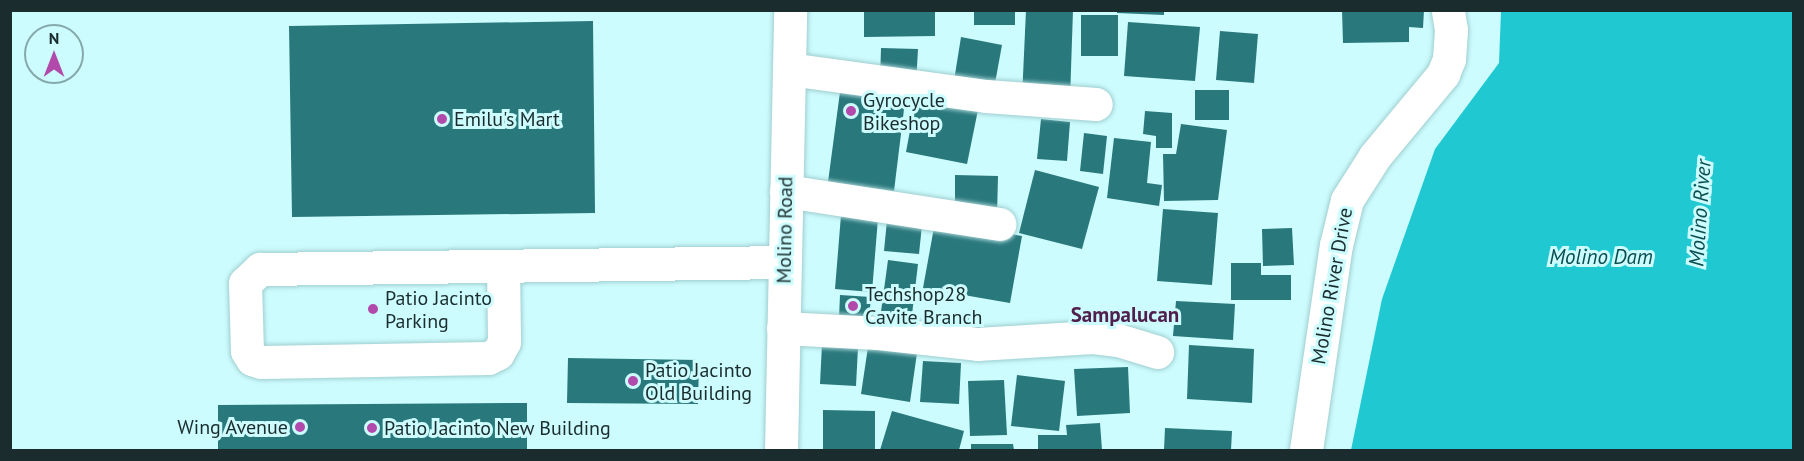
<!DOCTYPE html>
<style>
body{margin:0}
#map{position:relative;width:1804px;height:461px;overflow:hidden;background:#cdfcfe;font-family:"PT Sans",sans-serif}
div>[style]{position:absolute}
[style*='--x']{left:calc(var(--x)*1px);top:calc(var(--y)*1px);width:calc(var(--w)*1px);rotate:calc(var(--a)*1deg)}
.water>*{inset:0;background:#20c9d2}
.building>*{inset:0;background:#29787c}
.roads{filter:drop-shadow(0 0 2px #a0ced0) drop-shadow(0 0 2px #a0ced0)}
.minor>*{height:33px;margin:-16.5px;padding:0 16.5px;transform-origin:16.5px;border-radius:16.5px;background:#fff}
.major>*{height:33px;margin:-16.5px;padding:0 16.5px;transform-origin:16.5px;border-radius:16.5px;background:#fff}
.dots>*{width:16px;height:16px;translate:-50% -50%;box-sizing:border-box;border:3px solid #cdfcfe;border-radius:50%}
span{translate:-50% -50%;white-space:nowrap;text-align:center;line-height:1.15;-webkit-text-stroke:6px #cdfcfe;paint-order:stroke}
.poi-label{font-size:20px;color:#1a2c2d}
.left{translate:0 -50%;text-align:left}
.right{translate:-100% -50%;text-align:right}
.street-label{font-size:20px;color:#1a2c2d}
.water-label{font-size:21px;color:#0a4e51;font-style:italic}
.neighbourhood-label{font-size:21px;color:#511f4e;font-weight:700}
.frame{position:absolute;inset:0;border:12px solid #1a2c2d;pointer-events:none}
.north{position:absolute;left:24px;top:24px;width:60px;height:60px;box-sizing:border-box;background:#cdfcfe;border:2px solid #85a9aa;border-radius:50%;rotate:0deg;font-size:16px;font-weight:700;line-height:24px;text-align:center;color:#1a2c2d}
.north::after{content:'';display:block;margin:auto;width:21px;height:27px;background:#b24aac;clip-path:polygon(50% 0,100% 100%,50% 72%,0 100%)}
</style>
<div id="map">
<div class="water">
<div style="clip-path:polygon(1501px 11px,1793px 11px,1793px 450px,1351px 450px,1382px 299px,1435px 149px,1499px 63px)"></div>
</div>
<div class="building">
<div style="clip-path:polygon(864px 10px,935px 10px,935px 36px,864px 37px)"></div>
<div style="clip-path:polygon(974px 10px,1015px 10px,1015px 25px,974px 25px)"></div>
<div style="clip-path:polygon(1026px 10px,1073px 10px,1070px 99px,1022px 98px)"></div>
<div style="clip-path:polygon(1117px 10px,1164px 10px,1164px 15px,1117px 13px)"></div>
<div style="clip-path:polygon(1342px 10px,1424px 10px,1423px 28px,1409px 27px,1409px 42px,1343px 43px)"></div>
<div style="clip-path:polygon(1081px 15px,1118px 15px,1118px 56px,1081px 56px)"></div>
<div style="clip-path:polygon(593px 21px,595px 213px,292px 217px,289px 26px)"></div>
<div style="clip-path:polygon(1128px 22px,1200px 27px,1195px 81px,1124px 76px)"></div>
<div style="clip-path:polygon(1220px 31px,1258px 34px,1254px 83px,1216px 80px)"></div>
<div style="clip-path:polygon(961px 37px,1002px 45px,993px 94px,953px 87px)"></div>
<div style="clip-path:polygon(881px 48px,918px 49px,916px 84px,880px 82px)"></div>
<div style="clip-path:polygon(1195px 90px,1229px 90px,1229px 120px,1195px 120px)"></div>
<div style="clip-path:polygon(840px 92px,905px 101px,894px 191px,828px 182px)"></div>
<div style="clip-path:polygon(917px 93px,979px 105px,967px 164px,906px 152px)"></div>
<div style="clip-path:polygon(1145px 111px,1172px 113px,1172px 148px,1156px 148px,1156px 136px,1143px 134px)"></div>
<div style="clip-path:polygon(1041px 119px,1070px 122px,1067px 161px,1037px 159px)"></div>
<div style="clip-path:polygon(1181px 124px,1227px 130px,1218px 200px,1164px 201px,1163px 154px,1176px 154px)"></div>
<div style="clip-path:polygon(1084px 133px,1107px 136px,1103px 174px,1080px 171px)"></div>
<div style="clip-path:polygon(1114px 138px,1151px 142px,1147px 183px,1162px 185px,1159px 206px,1107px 198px)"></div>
<div style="clip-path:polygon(1035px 170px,1099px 187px,1082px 249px,1019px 233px)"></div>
<div style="clip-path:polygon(955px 175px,998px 176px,997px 215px,955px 215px)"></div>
<div style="clip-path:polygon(842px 203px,879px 206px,872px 292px,835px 289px)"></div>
<div style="clip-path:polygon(1163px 209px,1218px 213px,1212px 285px,1157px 281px)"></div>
<div style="clip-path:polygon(888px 210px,923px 215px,919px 254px,884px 251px)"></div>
<div style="clip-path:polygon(935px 222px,1022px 236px,1010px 303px,923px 288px)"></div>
<div style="clip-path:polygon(1292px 228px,1294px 265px,1263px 266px,1262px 229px)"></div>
<div style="clip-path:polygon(888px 260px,918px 264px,911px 323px,880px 319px)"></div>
<div style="clip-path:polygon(1231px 263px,1261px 263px,1261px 275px,1291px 275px,1291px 300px,1231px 300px)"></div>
<div style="clip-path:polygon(840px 295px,871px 297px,869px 320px,839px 318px)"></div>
<div style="clip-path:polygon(1176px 301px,1235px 304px,1233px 340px,1173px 336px)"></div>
<div style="clip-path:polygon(932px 314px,980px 318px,980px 328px,931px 333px)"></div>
<div style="clip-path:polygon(822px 344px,858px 347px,856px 386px,820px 384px)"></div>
<div style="clip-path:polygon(1189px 345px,1254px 349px,1252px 403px,1187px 399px)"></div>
<div style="clip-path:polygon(868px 347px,917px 353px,910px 402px,861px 394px)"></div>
<div style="clip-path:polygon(568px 358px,699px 360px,698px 404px,567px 403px)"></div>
<div style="clip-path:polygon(923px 361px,961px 363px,959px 404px,920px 402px)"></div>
<div style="clip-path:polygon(1128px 367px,1130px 413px,1077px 416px,1074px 369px)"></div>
<div style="clip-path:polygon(1017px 375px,1065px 381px,1059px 431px,1011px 426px)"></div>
<div style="clip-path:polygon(1004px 380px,1007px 435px,970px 436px,968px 381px)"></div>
<div style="clip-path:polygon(527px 403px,527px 450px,218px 450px,218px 405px)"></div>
<div style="clip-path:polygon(823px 410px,875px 411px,875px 450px,823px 450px)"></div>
<div style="clip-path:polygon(892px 411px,964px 431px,959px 450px,880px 450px)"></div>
<div style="clip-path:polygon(1100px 423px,1102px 450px,1038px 450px,1038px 435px,1067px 435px,1066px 425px)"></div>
<div style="clip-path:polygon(1165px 428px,1232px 431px,1231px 450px,1164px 450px)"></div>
<div style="clip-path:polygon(971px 444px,1013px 444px,1014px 450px,971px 450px)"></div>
</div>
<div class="roads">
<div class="minor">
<div style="--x:789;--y:69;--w:199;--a:7.8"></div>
<div style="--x:986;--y:96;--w:110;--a:4.2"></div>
<div style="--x:786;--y:191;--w:216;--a:8.8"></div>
<div style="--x:503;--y:266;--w:76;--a:89.2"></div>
<div style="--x:504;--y:342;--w:13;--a:119"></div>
<div style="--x:498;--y:353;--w:11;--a:153"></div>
<div style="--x:488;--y:358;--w:227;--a:179"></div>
<div style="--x:261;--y:362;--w:9;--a:-162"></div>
<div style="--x:252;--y:359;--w:9;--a:-122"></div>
<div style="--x:247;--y:351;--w:68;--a:-91.7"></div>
<div style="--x:245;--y:283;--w:21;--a:-43"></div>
<div style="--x:260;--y:269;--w:525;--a:-0.76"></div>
<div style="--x:783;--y:328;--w:95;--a:3"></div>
<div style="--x:878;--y:333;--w:100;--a:6.3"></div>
<div style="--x:977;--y:344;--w:116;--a:-3.5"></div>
<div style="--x:1093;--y:337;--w:25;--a:7"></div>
<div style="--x:1118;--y:340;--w:41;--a:17.1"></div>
<div style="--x:1306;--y:450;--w:207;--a:-81.7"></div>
<div style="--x:1336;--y:245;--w:46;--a:-76.3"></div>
<div style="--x:1347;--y:200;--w:52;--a:-57.5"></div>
<div style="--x:1375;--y:156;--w:107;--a:-50.3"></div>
<div style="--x:1443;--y:74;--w:16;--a:-68"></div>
<div style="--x:1449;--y:59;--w:29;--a:-86"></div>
<div style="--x:1451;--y:30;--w:20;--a:-99"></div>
</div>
<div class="major">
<div style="--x:781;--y:450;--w:440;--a:-88.8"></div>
</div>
</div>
<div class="dots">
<div style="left:851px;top:111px;background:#b24aac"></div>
<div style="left:442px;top:119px;background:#b24aac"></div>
<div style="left:853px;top:306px;background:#b24aac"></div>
<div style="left:373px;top:309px;background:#b24aac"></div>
<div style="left:633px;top:381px;background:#b24aac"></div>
<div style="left:300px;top:427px;background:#b24aac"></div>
<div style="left:372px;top:428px;background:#b24aac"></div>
</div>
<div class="poi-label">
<span class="left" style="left:863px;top:112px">Gyrocycle<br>Bikeshop</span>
<span class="left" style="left:454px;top:119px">Emilu's Mart</span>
<span class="left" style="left:865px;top:306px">Techshop28<br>Cavite Branch</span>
<span class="left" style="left:385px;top:310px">Patio Jacinto<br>Parking</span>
<span class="left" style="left:645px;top:382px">Patio Jacinto<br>Old Building</span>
<span class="right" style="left:288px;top:427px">Wing Avenue</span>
<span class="left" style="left:384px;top:428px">Patio Jacinto New Building</span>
</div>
<div class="street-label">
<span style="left:785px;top:230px;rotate:-89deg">Molino Road</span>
<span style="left:1332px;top:286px;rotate:-80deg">Molino River Drive</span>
</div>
<div class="water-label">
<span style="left:1700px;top:213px;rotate:-86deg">Molino River</span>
<span style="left:1601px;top:257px">Molino Dam</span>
</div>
<div class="neighbourhood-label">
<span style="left:1125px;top:315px">Sampalucan</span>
</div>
<div class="frame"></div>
<div class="north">N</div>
</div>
